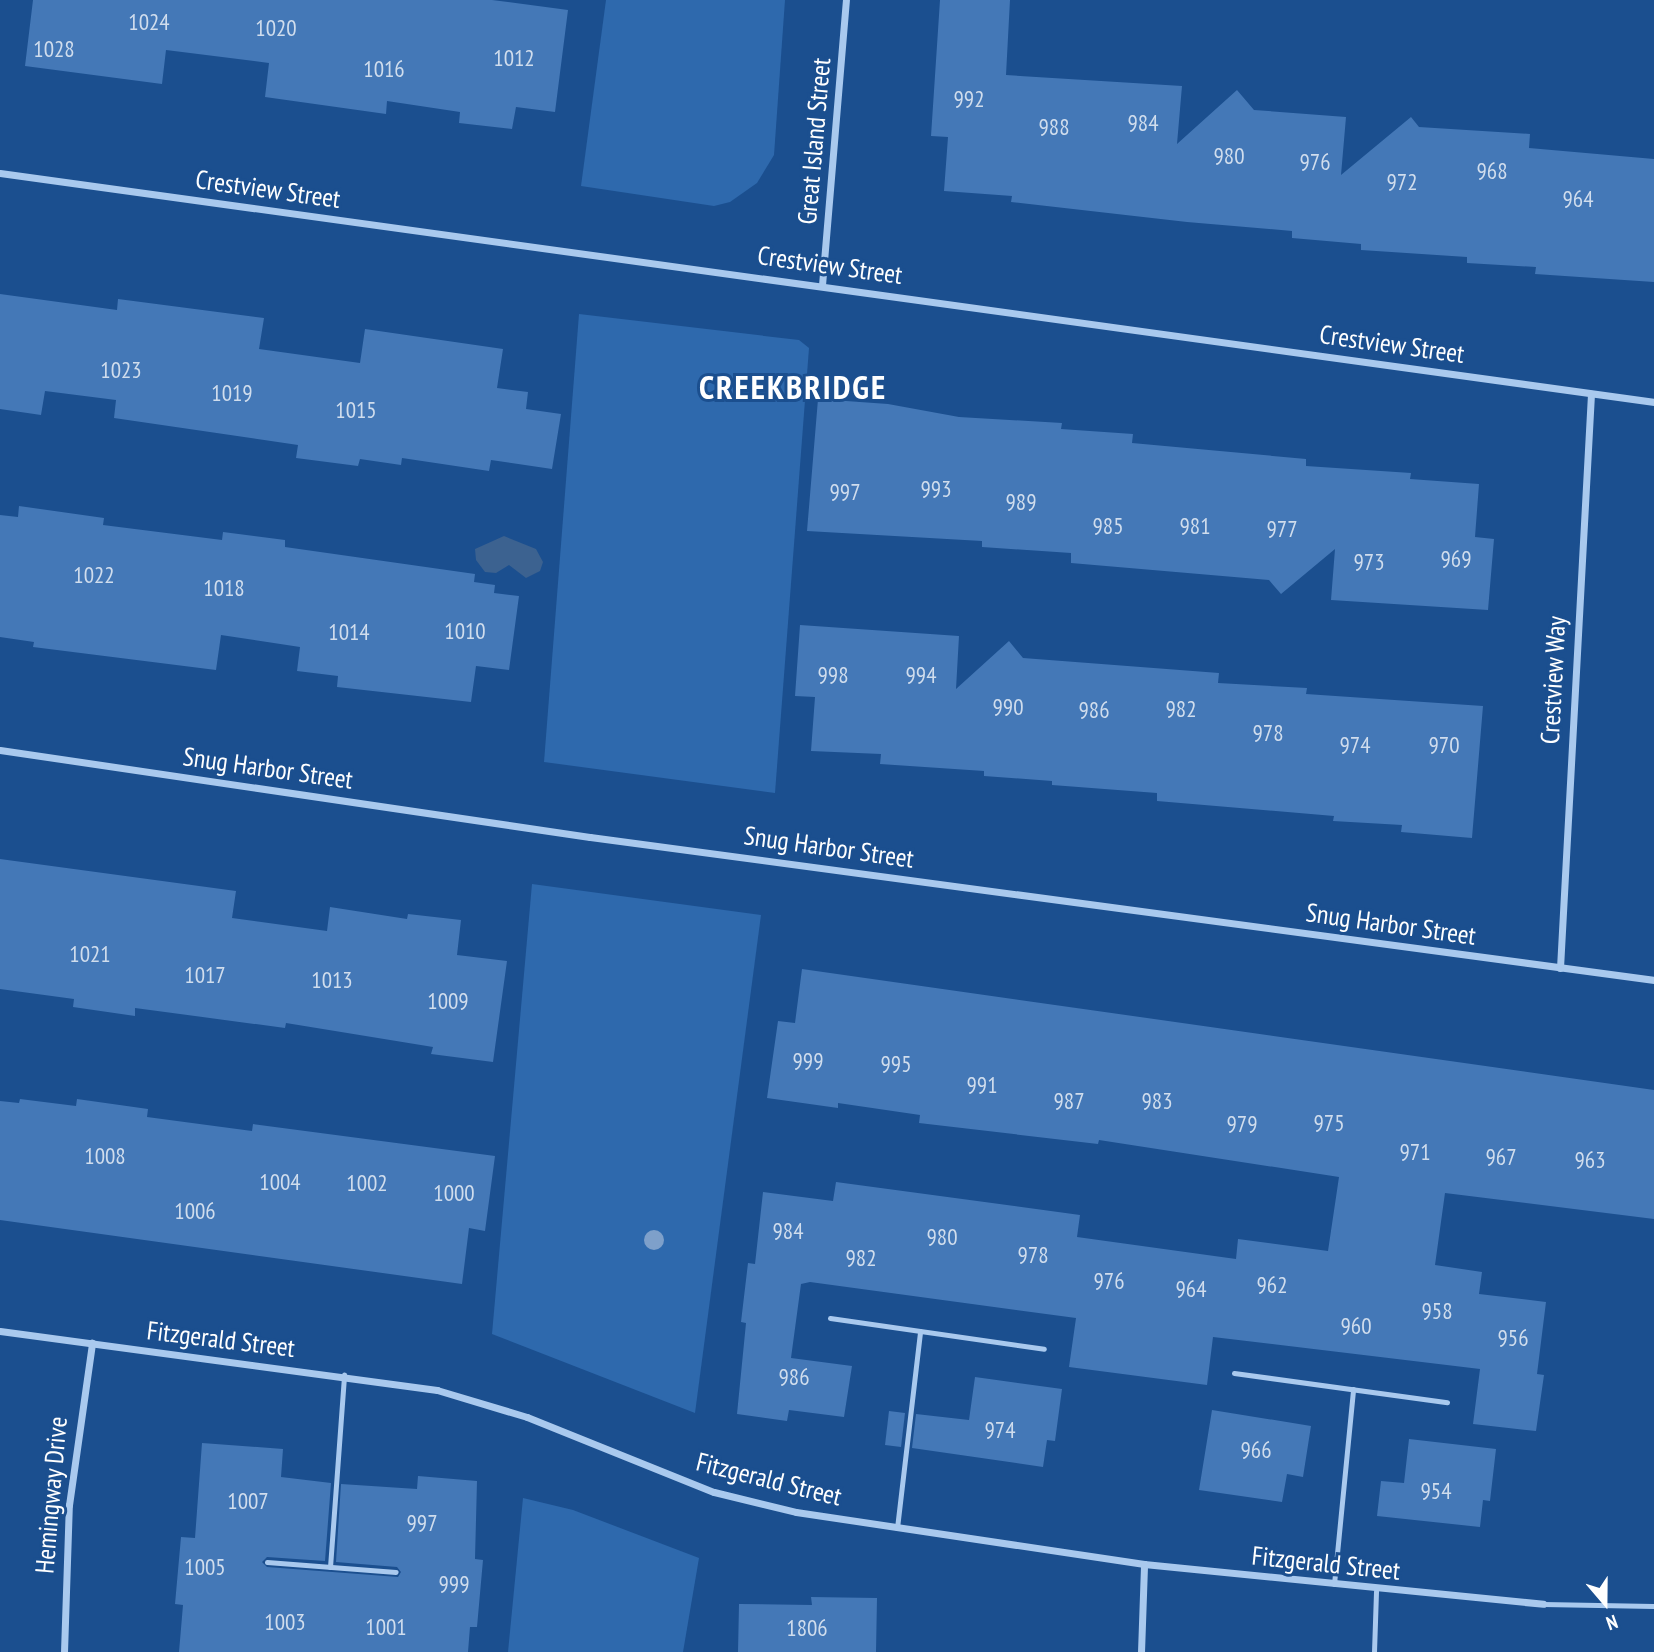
<!DOCTYPE html>
<style>
body{margin:0}
#map{position:relative;width:1654px;height:1652px;overflow:hidden;background:#1b4f8f;font-family:"PT Sans Narrow",sans-serif}
div>[style]{position:absolute}
[style*='--x']{left:calc(var(--x)*1px);top:calc(var(--y)*1px);width:calc(var(--w)*1px);rotate:calc(var(--a)*1deg)}
.green>*{inset:0;background:#2e69ad}
.water>*{inset:0;background:#3c6290}
.building>*{inset:0;background:#4478b7}
.service>*{height:5px;margin:-2.5px;padding:0 2.5px;transform-origin:2.5px;border-radius:2.5px;background:#a9c9ee}
.minor>*{height:7px;margin:-3.5px;padding:0 3.5px;transform-origin:3.5px;border-radius:3.5px;background:#a9c9ee}
.trees>*{width:20px;height:20px;margin:-10px;border-radius:50%;background:#7ea0ca}
span{translate:-50% -50%;white-space:nowrap;text-align:center;line-height:1.15;-webkit-text-stroke:6px #1b4f8f;paint-order:stroke}
.number-label{font-size:23px;color:#d0dded}
.number-label span{-webkit-text-stroke-width:0}
.street-label{font-size:26px;color:#fff}
.district-label{font-size:33px;color:#fff;font-weight:700;letter-spacing:2px}
.north{position:absolute;left:1570px;top:1568px;width:70px;height:70px;-webkit-text-stroke:5px #1b4f8f;paint-order:stroke;rotate:160deg;font-size:19px;font-weight:700;line-height:28px;text-align:center;color:#fff}
.north::after{content:'';display:block;margin:auto;width:24px;height:32px;background:#fff;clip-path:polygon(50% 0,100% 100%,50% 72%,0 100%)}
</style>
<div id="map">
<div class="green">
<div style="clip-path:polygon(606px 0,785px 0,774px 155px,757px 183px,730px 202px,714px 206px,581px 186px)"></div>
<div style="clip-path:polygon(579px 314px,799px 340px,809px 348px,775px 793px,544px 762px)"></div>
<div style="clip-path:polygon(532px 884px,761px 915px,695px 1413px,492px 1334px)"></div>
<div style="clip-path:polygon(523px 1498px,573px 1510px,699px 1558px,683px 1652px,508px 1652px)"></div>
</div>
<div class="water">
<div style="clip-path:polygon(504px 536px,536px 549px,543px 562px,540px 571px,526px 578px,509px 565px,496px 573px,485px 572px,476px 560px,475px 549px)"></div>
</div>
<div class="building">
<div style="clip-path:polygon(33px 0,492px 0,568px 10px,555px 112px,516px 107px,512px 129px,459px 123px,460px 112px,387px 101px,386px 114px,265px 97px,269px 63px,166px 50px,162px 84px,25px 66px)"></div>
<div style="clip-path:polygon(940px 0,1010px 0,1006px 75px,1182px 86px,1177px 144px,1237px 90px,1254px 110px,1346px 117px,1341px 175px,1411px 117px,1419px 127px,1530px 134px,1529px 148px,1654px 159px,1654px 282px,1535px 274px,1536px 267px,1467px 263px,1467px 257px,1361px 250px,1361px 244px,1292px 238px,1292px 231px,1187px 222px,1011px 202px,1012px 196px,944px 191px,948px 137px,931px 136px)"></div>
<div style="clip-path:polygon(0 294px,117px 310px,118px 299px,264px 318px,259px 349px,360px 363px,365px 329px,503px 349px,497px 388px,528px 392px,526px 409px,561px 414px,552px 469px,491px 460px,489px 471px,402px 458px,401px 465px,360px 459px,358px 466px,296px 458px,298px 445px,114px 418px,116px 400px,45px 391px,41px 415px,0 409px)"></div>
<div style="clip-path:polygon(818px 399px,888px 404px,959px 417px,1062px 423px,1061px 429px,1133px 434px,1132px 443px,1306px 459px,1306px 466px,1411px 473px,1410px 479px,1479px 484px,1475px 537px,1494px 539px,1488px 610px,1331px 600px,1335px 549px,1281px 594px,1269px 580px,1071px 563px,1071px 553px,982px 547px,982px 541px,807px 531px)"></div>
<div style="clip-path:polygon(19px 506px,104px 518px,103px 525px,222px 540px,223px 532px,285px 540px,285px 547px,475px 574px,474px 582px,495px 585px,494px 593px,519px 596px,509px 670px,476px 666px,471px 702px,337px 687px,338px 676px,297px 671px,300px 647px,221px 635px,216px 670px,33px 647px,34px 642px,0 637px,0 515px,18px 517px)"></div>
<div style="clip-path:polygon(800px 625px,959px 636px,956px 689px,1009px 641px,1023px 658px,1219px 673px,1218px 683px,1307px 688px,1306px 694px,1483px 706px,1472px 838px,1401px 832px,1402px 825px,1333px 821px,1334px 816px,1157px 801px,1157px 793px,1052px 785px,1052px 781px,984px 776px,984px 771px,880px 764px,881px 754px,811px 751px,815px 697px,795px 696px)"></div>
<div style="clip-path:polygon(0 859px,236px 891px,232px 918px,327px 931px,330px 907px,407px 919px,408px 914px,461px 920px,457px 955px,507px 961px,493px 1062px,431px 1054px,433px 1047px,286px 1023px,285px 1028px,135px 1008px,135px 1016px,73px 1007px,74px 999px,0 989px)"></div>
<div style="clip-path:polygon(802px 969px,1654px 1090px,1654px 1219px,1445px 1193px,1435px 1265px,1482px 1272px,1479px 1294px,1546px 1302px,1537px 1374px,1544px 1375px,1536px 1431px,1473px 1424px,1480px 1369px,1213px 1337px,1207px 1385px,1069px 1367px,1076px 1318px,810px 1282px,801px 1284px,791px 1358px,852px 1366px,844px 1417px,789px 1410px,787px 1421px,737px 1414px,746px 1323px,741px 1322px,748px 1263px,755px 1264px,763px 1192px,833px 1201px,836px 1182px,1080px 1215px,1077px 1237px,1236px 1259px,1238px 1239px,1328px 1251px,1339px 1177px,1099px 1140px,1098px 1144px,919px 1123px,920px 1115px,838px 1103px,838px 1108px,767px 1098px,778px 1021px,795px 1023px)"></div>
<div style="clip-path:polygon(20px 1099px,76px 1106px,77px 1099px,148px 1109px,147px 1117px,252px 1131px,253px 1124px,495px 1156px,485px 1231px,469px 1228px,462px 1284px,0 1220px,0 1101px,19px 1103px)"></div>
<div style="clip-path:polygon(975px 1377px,1062px 1389px,1055px 1441px,1047px 1440px,1043px 1467px,912px 1448px,916px 1414px,969px 1420px)"></div>
<div style="clip-path:polygon(1212px 1410px,1311px 1426px,1303px 1477px,1287px 1474px,1282px 1502px,1199px 1490px)"></div>
<div style="clip-path:polygon(889px 1411px,905px 1413px,901px 1447px,885px 1445px)"></div>
<div style="clip-path:polygon(1409px 1439px,1496px 1449px,1490px 1501px,1483px 1500px,1480px 1527px,1377px 1516px,1381px 1481px,1404px 1483px)"></div>
<div style="clip-path:polygon(202px 1443px,283px 1449px,281px 1477px,331px 1483px,325px 1561px,267px 1557px,262px 1562px,267px 1567px,398px 1577px,401px 1572px,397px 1567px,336px 1562px,341px 1484px,417px 1489px,418px 1476px,477px 1481px,475px 1559px,483px 1560px,477px 1627px,470px 1627px,468px 1652px,179px 1652px,183px 1605px,175px 1604px,181px 1537px,195px 1538px)"></div>
<div style="clip-path:polygon(811px 1597px,877px 1598px,876px 1652px,738px 1652px,739px 1604px,812px 1605px)"></div>
</div>
<div class="service">
<div style="--x:830;--y:1318;--w:216;--a:8.2"></div>
<div style="--x:1234;--y:1373;--w:215;--a:7.8"></div>
<div style="--x:897;--y:1528;--w:198;--a:-83.3"></div>
<div style="--x:267;--y:1562;--w:129;--a:4.4"></div>
<div style="--x:330;--y:1567;--w:193;--a:-85.8"></div>
<div style="--x:1334;--y:1584;--w:196;--a:-84.4"></div>
<div style="--x:1543;--y:1604;--w:111;--a:1"></div>
<div style="--x:1374;--y:1652;--w:61;--a:-88.1"></div>
</div>
<div class="minor">
<div style="--x:0;--y:173;--w:1670;--a:7.88"></div>
<div style="--x:822;--y:285;--w:286;--a:-85.2"></div>
<div style="--x:0;--y:750;--w:596;--a:8.39"></div>
<div style="--x:590;--y:837;--w:1074;--a:7.65"></div>
<div style="--x:1560;--y:968;--w:575;--a:-86.91"></div>
<div style="--x:0;--y:1331;--w:441;--a:7.7"></div>
<div style="--x:437;--y:1390;--w:94;--a:16.7"></div>
<div style="--x:527;--y:1417;--w:201;--a:21.9"></div>
<div style="--x:714;--y:1492;--w:84;--a:13.7"></div>
<div style="--x:796;--y:1512;--w:352;--a:8.5"></div>
<div style="--x:1144;--y:1564;--w:401;--a:5.7"></div>
<div style="--x:64;--y:1652;--w:147;--a:-88.1"></div>
<div style="--x:69;--y:1505;--w:164;--a:-81.9"></div>
<div style="--x:1141;--y:1652;--w:88;--a:-88"></div>
</div>
<div class="trees">
<div style="left:654px;top:1240px"></div>
</div>
<div class="number-label">
<span style="left:149px;top:22px">1024</span>
<span style="left:276px;top:28px">1020</span>
<span style="left:54px;top:49px">1028</span>
<span style="left:514px;top:58px">1012</span>
<span style="left:384px;top:69px">1016</span>
<span style="left:969px;top:99px">992</span>
<span style="left:1143px;top:123px">984</span>
<span style="left:1054px;top:127px">988</span>
<span style="left:1229px;top:156px">980</span>
<span style="left:1315px;top:162px">976</span>
<span style="left:1492px;top:171px">968</span>
<span style="left:1402px;top:182px">972</span>
<span style="left:1578px;top:199px">964</span>
<span style="left:121px;top:370px">1023</span>
<span style="left:232px;top:393px">1019</span>
<span style="left:356px;top:410px">1015</span>
<span style="left:936px;top:489px">993</span>
<span style="left:845px;top:492px">997</span>
<span style="left:1021px;top:502px">989</span>
<span style="left:1108px;top:526px">985</span>
<span style="left:1195px;top:526px">981</span>
<span style="left:1282px;top:529px">977</span>
<span style="left:1456px;top:559px">969</span>
<span style="left:1369px;top:562px">973</span>
<span style="left:94px;top:575px">1022</span>
<span style="left:224px;top:588px">1018</span>
<span style="left:465px;top:631px">1010</span>
<span style="left:349px;top:632px">1014</span>
<span style="left:833px;top:675px">998</span>
<span style="left:921px;top:675px">994</span>
<span style="left:1008px;top:707px">990</span>
<span style="left:1181px;top:709px">982</span>
<span style="left:1094px;top:710px">986</span>
<span style="left:1268px;top:733px">978</span>
<span style="left:1355px;top:745px">974</span>
<span style="left:1444px;top:745px">970</span>
<span style="left:90px;top:954px">1021</span>
<span style="left:205px;top:975px">1017</span>
<span style="left:332px;top:980px">1013</span>
<span style="left:448px;top:1001px">1009</span>
<span style="left:808px;top:1061px">999</span>
<span style="left:896px;top:1064px">995</span>
<span style="left:982px;top:1085px">991</span>
<span style="left:1069px;top:1101px">987</span>
<span style="left:1157px;top:1101px">983</span>
<span style="left:1329px;top:1123px">975</span>
<span style="left:1242px;top:1124px">979</span>
<span style="left:1415px;top:1152px">971</span>
<span style="left:105px;top:1156px">1008</span>
<span style="left:1501px;top:1157px">967</span>
<span style="left:1590px;top:1160px">963</span>
<span style="left:280px;top:1182px">1004</span>
<span style="left:367px;top:1183px">1002</span>
<span style="left:454px;top:1193px">1000</span>
<span style="left:195px;top:1211px">1006</span>
<span style="left:788px;top:1231px">984</span>
<span style="left:942px;top:1237px">980</span>
<span style="left:1033px;top:1255px">978</span>
<span style="left:861px;top:1258px">982</span>
<span style="left:1109px;top:1281px">976</span>
<span style="left:1272px;top:1285px">962</span>
<span style="left:1191px;top:1289px">964</span>
<span style="left:1437px;top:1311px">958</span>
<span style="left:1356px;top:1326px">960</span>
<span style="left:1513px;top:1338px">956</span>
<span style="left:794px;top:1377px">986</span>
<span style="left:1000px;top:1430px">974</span>
<span style="left:1256px;top:1450px">966</span>
<span style="left:1436px;top:1491px">954</span>
<span style="left:248px;top:1501px">1007</span>
<span style="left:422px;top:1523px">997</span>
<span style="left:205px;top:1567px">1005</span>
<span style="left:454px;top:1584px">999</span>
<span style="left:285px;top:1622px">1003</span>
<span style="left:386px;top:1627px">1001</span>
<span style="left:807px;top:1628px">1806</span>
</div>
<div class="street-label">
<span style="left:814px;top:141px;rotate:-85deg">Great Island Street</span>
<span style="left:268px;top:189px;rotate:8deg">Crestview Street</span>
<span style="left:830px;top:265px;rotate:8deg">Crestview Street</span>
<span style="left:1392px;top:344px;rotate:8deg">Crestview Street</span>
<span style="left:1553px;top:680px;rotate:-87deg">Crestview Way</span>
<span style="left:268px;top:768px;rotate:8deg">Snug Harbor Street</span>
<span style="left:829px;top:847px;rotate:8deg">Snug Harbor Street</span>
<span style="left:1391px;top:924px;rotate:8deg">Snug Harbor Street</span>
<span style="left:221px;top:1339px;rotate:7deg">Fitzgerald Street</span>
<span style="left:769px;top:1479px;rotate:14deg">Fitzgerald Street</span>
<span style="left:51px;top:1495px;rotate:-85deg">Hemingway Drive</span>
<span style="left:1326px;top:1563px;rotate:6deg">Fitzgerald Street</span>
</div>
<div class="district-label">
<span style="left:793px;top:387px">CREEKBRIDGE</span>
</div>
<div class="north">N</div>
</div>
